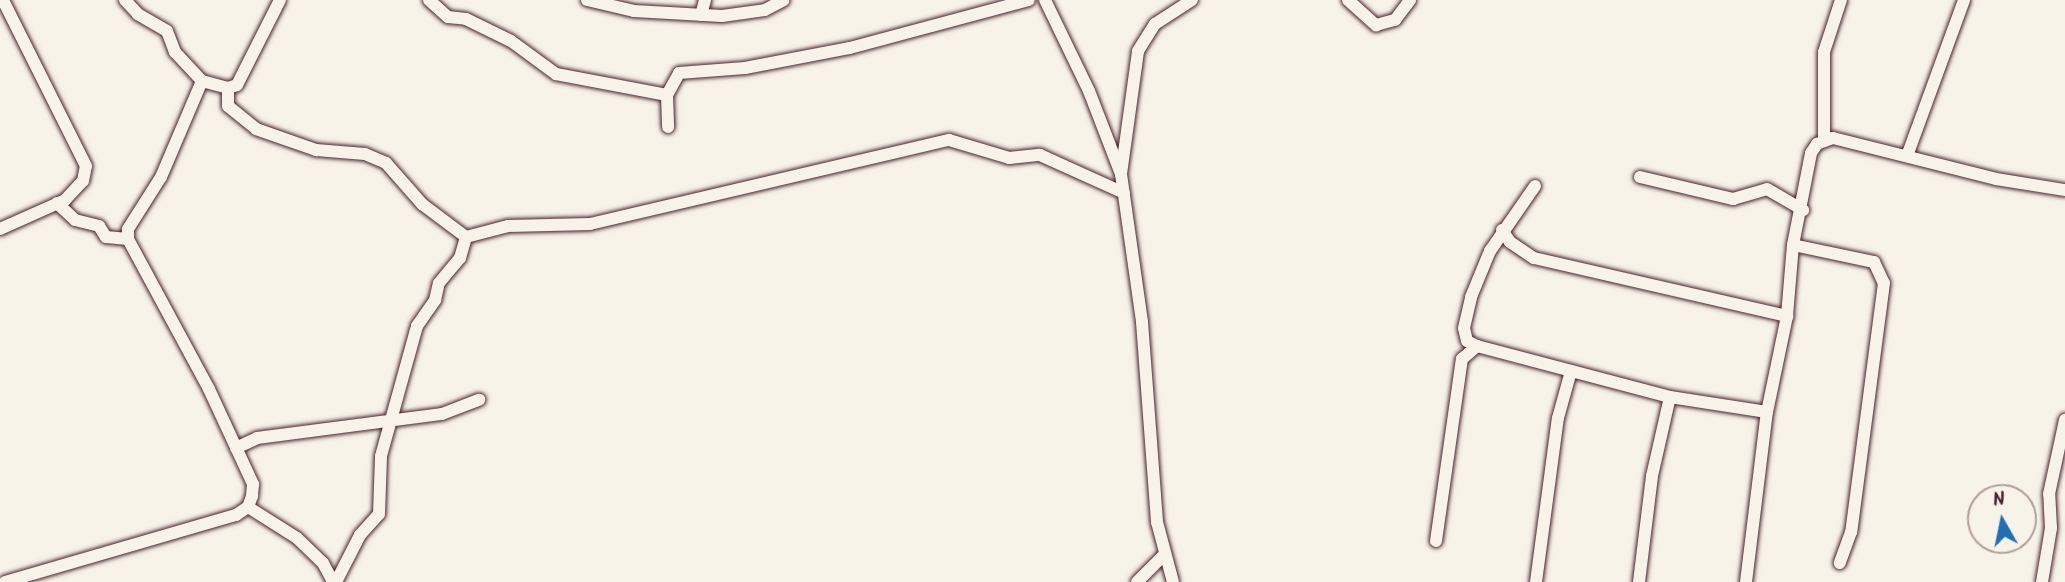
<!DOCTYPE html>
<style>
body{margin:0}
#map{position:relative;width:2065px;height:582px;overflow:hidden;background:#f7f3e8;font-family:Kalam,sans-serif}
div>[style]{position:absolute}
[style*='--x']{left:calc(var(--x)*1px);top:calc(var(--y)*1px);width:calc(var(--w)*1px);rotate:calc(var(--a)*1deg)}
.roads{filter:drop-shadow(0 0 2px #4a1f2b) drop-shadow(0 0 2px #4a1f2b)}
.street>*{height:12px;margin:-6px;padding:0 6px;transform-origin:6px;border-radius:6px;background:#f7f3e8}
span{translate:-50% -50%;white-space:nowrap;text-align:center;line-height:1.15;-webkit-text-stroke:6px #f7f3e8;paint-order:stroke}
.north{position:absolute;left:1967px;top:484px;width:70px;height:70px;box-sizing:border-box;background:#f7f3e8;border:2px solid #b29e9c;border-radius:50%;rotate:351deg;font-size:19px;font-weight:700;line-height:28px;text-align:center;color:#4a1f2b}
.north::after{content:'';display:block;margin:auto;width:24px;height:32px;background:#1f6fb2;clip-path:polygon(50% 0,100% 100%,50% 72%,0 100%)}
</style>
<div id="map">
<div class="roads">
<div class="street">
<div style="--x:429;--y:0;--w:25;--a:42"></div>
<div style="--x:448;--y:17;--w:18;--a:6"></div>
<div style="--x:466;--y:19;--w:50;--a:26.1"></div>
<div style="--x:511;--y:41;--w:56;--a:36.3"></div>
<div style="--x:556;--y:74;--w:113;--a:10.7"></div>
<div style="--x:667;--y:95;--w:32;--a:88"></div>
<div style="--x:587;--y:0;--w:48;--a:13.2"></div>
<div style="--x:634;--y:11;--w:88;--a:3.3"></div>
<div style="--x:722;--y:16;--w:43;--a:-7.9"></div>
<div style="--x:765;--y:10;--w:21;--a:-28"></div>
<div style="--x:1045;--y:0;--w:101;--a:64.2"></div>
<div style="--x:1089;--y:91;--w:89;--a:68.9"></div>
<div style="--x:1121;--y:174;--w:149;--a:81.9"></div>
<div style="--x:1142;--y:322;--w:201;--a:85.7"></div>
<div style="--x:1157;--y:522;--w:62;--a:75.1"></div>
<div style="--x:1348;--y:0;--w:38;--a:42"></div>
<div style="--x:1376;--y:25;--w:20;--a:-15"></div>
<div style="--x:1395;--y:20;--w:25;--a:-53"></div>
<div style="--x:701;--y:15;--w:16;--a:-75"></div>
<div style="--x:202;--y:81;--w:27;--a:15"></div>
<div style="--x:228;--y:88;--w:9;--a:-18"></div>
<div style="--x:237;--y:85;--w:95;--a:-63.2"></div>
<div style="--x:228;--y:88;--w:18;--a:90"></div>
<div style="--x:228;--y:106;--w:36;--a:39"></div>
<div style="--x:256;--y:129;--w:64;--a:19.3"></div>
<div style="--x:316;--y:150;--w:49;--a:4.7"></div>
<div style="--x:365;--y:154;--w:23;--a:23"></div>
<div style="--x:386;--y:163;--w:55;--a:48.7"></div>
<div style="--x:422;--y:204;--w:55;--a:36.9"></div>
<div style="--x:466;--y:237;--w:43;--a:-14.7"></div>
<div style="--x:508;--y:226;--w:82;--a:-1.4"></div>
<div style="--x:590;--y:224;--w:369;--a:-13.2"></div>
<div style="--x:949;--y:140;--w:63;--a:16.7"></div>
<div style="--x:1009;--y:158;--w:31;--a:-6"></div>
<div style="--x:1040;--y:155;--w:92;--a:24.3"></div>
<div style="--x:667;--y:95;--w:25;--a:-61"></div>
<div style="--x:679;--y:73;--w:66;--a:-4.3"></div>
<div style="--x:745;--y:68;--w:107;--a:-10.8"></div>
<div style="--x:850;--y:48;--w:185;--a:-15"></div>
<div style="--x:1824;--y:139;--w:87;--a:-90"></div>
<div style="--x:1824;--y:52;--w:55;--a:-71.9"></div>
<div style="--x:1907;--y:156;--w:166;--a:-69.9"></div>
<div style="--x:1121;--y:174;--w:124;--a:-82.1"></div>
<div style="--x:1138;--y:51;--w:32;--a:-58"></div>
<div style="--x:1155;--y:24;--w:44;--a:-33"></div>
<div style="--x:1640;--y:177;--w:96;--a:13.3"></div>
<div style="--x:1733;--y:199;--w:35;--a:-16"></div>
<div style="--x:1767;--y:189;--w:42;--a:30.3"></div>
<div style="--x:57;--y:203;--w:25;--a:43"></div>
<div style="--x:75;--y:220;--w:25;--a:14"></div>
<div style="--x:99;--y:226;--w:13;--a:58"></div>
<div style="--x:106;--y:237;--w:22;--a:5"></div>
<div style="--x:0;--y:229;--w:71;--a:-24"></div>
<div style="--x:65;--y:200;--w:26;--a:-47"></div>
<div style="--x:83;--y:181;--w:15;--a:-79"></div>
<div style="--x:86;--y:166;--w:186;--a:-116.6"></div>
<div style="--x:1502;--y:230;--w:14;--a:56"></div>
<div style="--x:1510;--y:242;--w:29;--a:34"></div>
<div style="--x:1534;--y:258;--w:260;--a:12.9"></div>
<div style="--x:1793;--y:245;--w:83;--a:11.9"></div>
<div style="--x:1874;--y:262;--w:23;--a:65"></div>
<div style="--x:1884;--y:283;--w:251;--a:97.5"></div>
<div style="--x:1851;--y:532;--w:33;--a:110"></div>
<div style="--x:1477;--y:346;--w:11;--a:-153"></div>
<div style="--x:1467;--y:341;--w:13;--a:-103"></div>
<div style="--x:1464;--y:328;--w:32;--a:-77"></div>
<div style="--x:1471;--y:297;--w:50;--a:-67.6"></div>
<div style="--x:1490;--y:251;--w:79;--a:-55.3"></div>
<div style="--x:236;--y:448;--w:23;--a:-25"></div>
<div style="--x:257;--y:438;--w:187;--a:-7.4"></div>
<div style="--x:442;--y:414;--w:40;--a:-21"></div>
<div style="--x:248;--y:507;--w:58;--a:32.3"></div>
<div style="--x:297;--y:538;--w:36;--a:44"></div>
<div style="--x:323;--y:563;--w:21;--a:62"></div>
<div style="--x:1436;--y:541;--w:184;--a:-81.9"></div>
<div style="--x:1462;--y:359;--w:20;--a:-41"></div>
<div style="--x:1477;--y:346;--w:200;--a:14.8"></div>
<div style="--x:1670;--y:397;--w:98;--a:8.8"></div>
<div style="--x:5;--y:582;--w:241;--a:-16.2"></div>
<div style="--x:236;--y:515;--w:14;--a:-34"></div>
<div style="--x:248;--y:507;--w:12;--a:-70"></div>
<div style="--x:252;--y:496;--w:12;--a:-85"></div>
<div style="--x:253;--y:484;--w:105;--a:-114.9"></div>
<div style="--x:209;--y:389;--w:170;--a:-118.4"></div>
<div style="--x:128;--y:239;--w:10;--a:-90"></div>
<div style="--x:128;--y:229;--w:62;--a:-57.6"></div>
<div style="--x:161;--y:177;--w:104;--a:-66.9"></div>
<div style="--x:202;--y:81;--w:40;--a:-133"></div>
<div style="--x:175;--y:52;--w:22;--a:-111"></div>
<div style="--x:167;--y:31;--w:34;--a:-150"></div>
<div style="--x:138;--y:14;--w:19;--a:-133"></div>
<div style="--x:336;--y:582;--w:53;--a:-62.9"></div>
<div style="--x:360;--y:535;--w:28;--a:-48"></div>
<div style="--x:379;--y:514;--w:58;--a:-88"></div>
<div style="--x:381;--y:456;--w:135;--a:-74.5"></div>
<div style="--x:417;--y:326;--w:32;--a:-55"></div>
<div style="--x:435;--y:300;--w:17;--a:-77"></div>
<div style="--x:439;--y:283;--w:33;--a:-50"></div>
<div style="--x:460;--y:258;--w:22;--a:-74"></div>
<div style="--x:1137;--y:582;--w:38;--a:-45"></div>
<div style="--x:1536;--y:582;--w:165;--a:-82.4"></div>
<div style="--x:1558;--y:418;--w:49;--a:-74.5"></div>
<div style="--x:1639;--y:582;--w:107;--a:-83"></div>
<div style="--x:1652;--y:476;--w:81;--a:-77.2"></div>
<div style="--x:1746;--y:582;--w:171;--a:-83"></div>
<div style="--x:1767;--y:412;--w:98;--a:-78.2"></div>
<div style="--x:1787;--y:316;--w:71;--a:-85.2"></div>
<div style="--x:1793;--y:245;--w:94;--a:-78.9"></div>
<div style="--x:1811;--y:153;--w:11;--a:-56"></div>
<div style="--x:1817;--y:144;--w:17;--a:-21"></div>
<div style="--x:1833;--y:138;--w:168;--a:14.1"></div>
<div style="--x:1996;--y:179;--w:70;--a:9.1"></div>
<div style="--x:2042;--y:582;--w:55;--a:-80.5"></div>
<div style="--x:2051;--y:528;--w:34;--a:-93"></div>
<div style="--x:2049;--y:494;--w:76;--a:-77.8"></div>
</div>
</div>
<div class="north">N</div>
</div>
